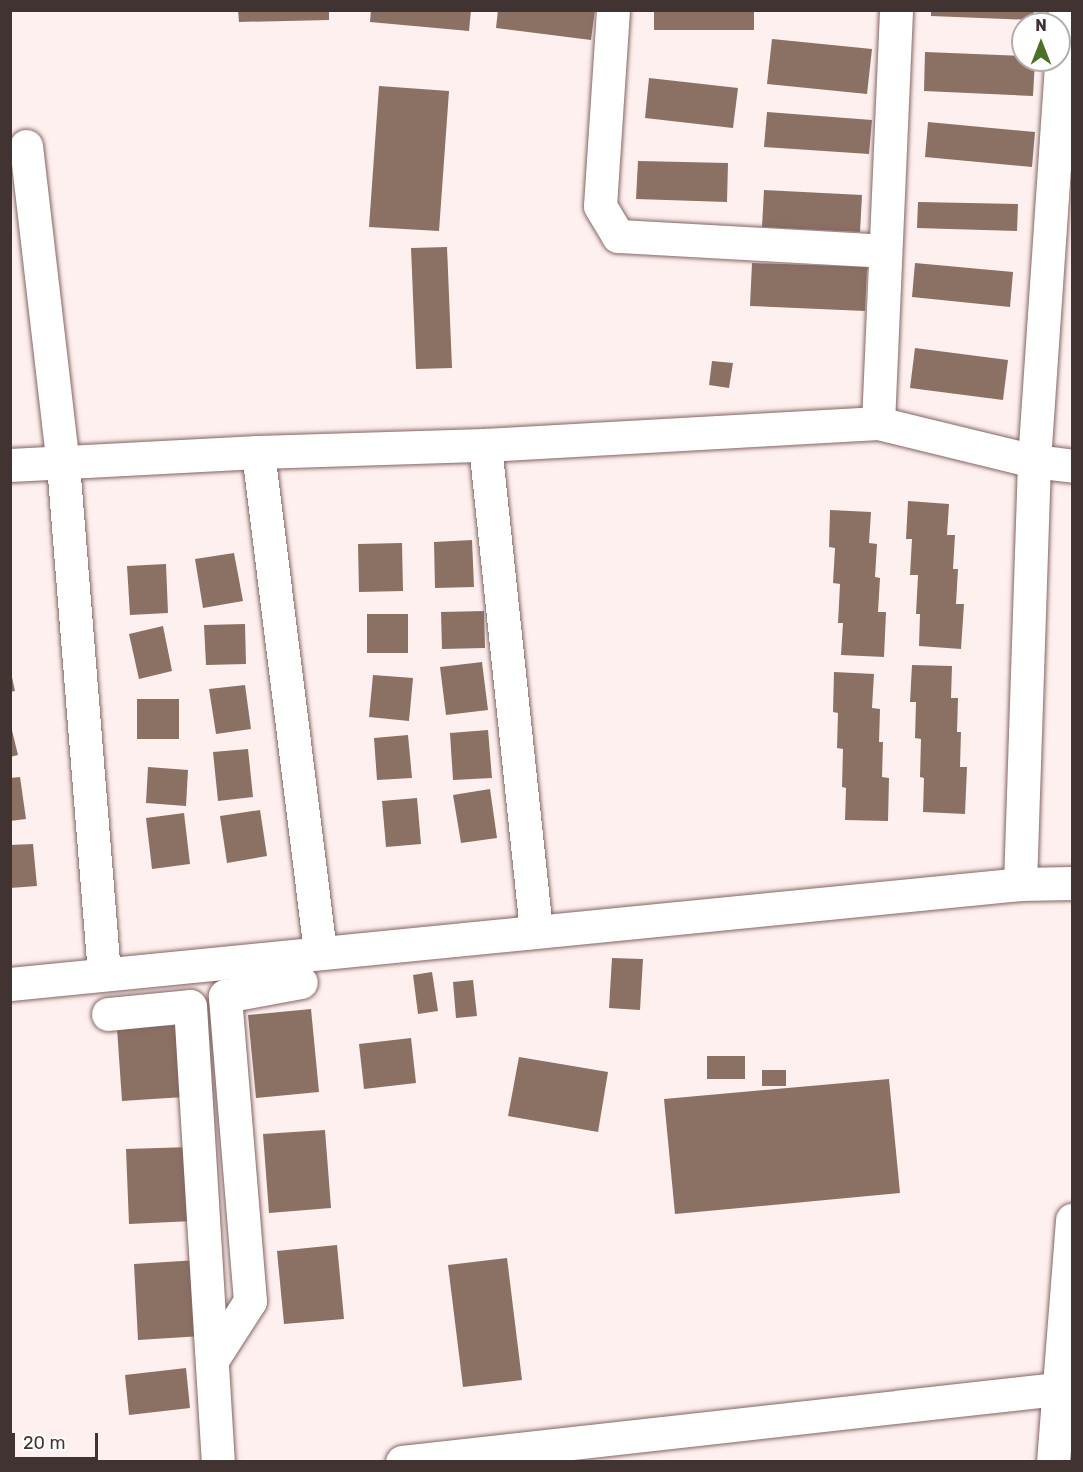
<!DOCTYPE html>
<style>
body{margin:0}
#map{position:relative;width:1083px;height:1472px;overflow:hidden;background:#fef0ef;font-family:Rubik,sans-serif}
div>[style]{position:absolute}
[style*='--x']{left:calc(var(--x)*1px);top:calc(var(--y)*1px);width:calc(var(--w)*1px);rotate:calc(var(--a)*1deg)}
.building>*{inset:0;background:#8b7064}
.roads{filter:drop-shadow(0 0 2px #836562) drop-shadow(0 0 2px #836562)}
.minor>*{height:33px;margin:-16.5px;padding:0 16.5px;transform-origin:16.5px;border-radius:16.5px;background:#fff}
span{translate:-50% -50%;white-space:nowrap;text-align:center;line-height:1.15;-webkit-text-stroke:6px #fff;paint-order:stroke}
.frame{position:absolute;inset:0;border:12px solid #403332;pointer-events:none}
.north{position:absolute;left:1011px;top:12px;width:60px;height:60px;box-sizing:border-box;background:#fff;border:2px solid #b3adad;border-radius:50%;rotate:0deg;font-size:16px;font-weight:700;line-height:24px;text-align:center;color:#403332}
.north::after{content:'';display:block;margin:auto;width:21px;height:27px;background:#4c7029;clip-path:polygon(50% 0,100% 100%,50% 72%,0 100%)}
.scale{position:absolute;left:12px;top:1433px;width:86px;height:27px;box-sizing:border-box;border:3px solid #403332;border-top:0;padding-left:8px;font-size:18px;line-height:21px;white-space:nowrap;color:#403332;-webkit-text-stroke:4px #fff;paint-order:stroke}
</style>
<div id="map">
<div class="building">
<div style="clip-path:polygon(238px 10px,329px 10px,329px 20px,239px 22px)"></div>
<div style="clip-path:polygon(371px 10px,471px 10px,469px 31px,370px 22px)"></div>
<div style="clip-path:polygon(498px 10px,595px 10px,591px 40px,496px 28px)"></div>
<div style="clip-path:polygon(654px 10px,754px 10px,754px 30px,654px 30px)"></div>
<div style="clip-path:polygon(931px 10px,1034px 10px,1033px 20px,931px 16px)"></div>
<div style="clip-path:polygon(772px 39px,872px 49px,867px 94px,767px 84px)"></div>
<div style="clip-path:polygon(925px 52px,1023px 56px,1023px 60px,1035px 60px,1033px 96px,924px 91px)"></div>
<div style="clip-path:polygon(649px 78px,738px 88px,733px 128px,645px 118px)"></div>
<div style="clip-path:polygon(379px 86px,449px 91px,439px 231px,369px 227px)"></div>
<div style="clip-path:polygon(767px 112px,872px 120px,869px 154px,764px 147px)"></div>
<div style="clip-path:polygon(928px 122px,1035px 132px,1032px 167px,925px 157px)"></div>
<div style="clip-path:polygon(638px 161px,728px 163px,727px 202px,636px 199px)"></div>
<div style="clip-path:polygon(764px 190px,862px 195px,860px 232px,762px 227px)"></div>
<div style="clip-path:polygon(918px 202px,1018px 204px,1017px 231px,917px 228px)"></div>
<div style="clip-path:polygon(447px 247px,452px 368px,416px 369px,411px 248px)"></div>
<div style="clip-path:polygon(752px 263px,867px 267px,865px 311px,750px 306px)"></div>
<div style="clip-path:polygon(915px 263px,1013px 272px,1010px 307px,912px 297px)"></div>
<div style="clip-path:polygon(915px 348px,1008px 360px,1003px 400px,910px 388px)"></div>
<div style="clip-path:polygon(712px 361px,733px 363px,729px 388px,709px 385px)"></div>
<div style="clip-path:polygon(908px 501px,949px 504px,947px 535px,955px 535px,953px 569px,958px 569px,956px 604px,964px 604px,961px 649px,919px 646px,920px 614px,916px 614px,918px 575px,910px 575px,912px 539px,906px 539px)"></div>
<div style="clip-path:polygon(830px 510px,871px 512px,869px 543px,877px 544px,875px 577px,880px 578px,878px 612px,886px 612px,884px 657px,841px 655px,843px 623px,838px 623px,840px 584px,833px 583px,835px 548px,829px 547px)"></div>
<div style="clip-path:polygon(472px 540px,474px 587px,435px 588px,434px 542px)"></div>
<div style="clip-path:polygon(402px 543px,403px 591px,359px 592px,358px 544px)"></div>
<div style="clip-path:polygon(234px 553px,243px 601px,203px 608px,195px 559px)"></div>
<div style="clip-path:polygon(166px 564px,168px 613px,130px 615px,127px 566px)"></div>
<div style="clip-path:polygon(484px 611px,485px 648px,442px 649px,441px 612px)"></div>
<div style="clip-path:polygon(367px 614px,408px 614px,408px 653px,367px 653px)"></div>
<div style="clip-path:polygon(245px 624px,246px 664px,206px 665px,204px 625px)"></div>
<div style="clip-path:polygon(163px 626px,172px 671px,139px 679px,129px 634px)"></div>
<div style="clip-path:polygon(482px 662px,488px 710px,446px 715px,440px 667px)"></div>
<div style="clip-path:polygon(912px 665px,952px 666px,951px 698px,958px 698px,957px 732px,961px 732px,960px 767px,967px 767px,965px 814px,923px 812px,924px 778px,920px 777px,921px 739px,915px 738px,916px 702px,910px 702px)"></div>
<div style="clip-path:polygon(10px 668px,15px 691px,10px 692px)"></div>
<div style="clip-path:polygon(834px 672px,874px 674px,872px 708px,880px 709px,879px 742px,883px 742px,882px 777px,889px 778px,888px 821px,845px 820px,846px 788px,842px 787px,843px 749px,837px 748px,838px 713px,833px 712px)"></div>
<div style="clip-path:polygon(373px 675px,413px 678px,409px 721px,369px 717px)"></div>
<div style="clip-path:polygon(245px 685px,251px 729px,216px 734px,209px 689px)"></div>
<div style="clip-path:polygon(137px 699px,179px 699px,179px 739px,137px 739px)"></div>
<div style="clip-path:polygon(10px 722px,18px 755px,10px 757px)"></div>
<div style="clip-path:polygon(488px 730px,492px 778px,453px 780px,450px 733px)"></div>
<div style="clip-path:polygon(408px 735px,412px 778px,377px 780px,374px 738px)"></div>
<div style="clip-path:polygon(248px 749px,253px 797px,218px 801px,213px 752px)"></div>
<div style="clip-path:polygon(148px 767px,188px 770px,186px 806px,146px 803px)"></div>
<div style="clip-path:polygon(20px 777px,26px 819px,10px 821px,10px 778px)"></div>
<div style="clip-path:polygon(490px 789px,497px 838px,461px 843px,453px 795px)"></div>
<div style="clip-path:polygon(417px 798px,421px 844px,386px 847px,382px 801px)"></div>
<div style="clip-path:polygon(260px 810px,267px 856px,227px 863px,220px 816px)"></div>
<div style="clip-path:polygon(184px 813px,190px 864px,152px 869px,146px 818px)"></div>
<div style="clip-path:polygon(33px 844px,37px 886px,10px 888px,10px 845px)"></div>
<div style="clip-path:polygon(612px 958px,643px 959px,640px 1010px,609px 1008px)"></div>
<div style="clip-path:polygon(432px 972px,438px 1011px,418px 1014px,413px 975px)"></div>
<div style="clip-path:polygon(473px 980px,477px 1016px,456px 1018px,453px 982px)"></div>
<div style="clip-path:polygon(311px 1009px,319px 1092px,256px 1098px,248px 1015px)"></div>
<div style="clip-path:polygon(180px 1025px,184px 1097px,122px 1101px,117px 1028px)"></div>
<div style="clip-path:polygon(411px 1038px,416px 1083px,364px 1089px,359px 1044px)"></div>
<div style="clip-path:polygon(707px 1056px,745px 1056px,745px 1079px,707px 1079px)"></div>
<div style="clip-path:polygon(519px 1057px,608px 1072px,598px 1132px,508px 1116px)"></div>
<div style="clip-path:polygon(762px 1070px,786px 1070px,786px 1086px,762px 1086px)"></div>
<div style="clip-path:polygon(889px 1079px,900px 1193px,675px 1214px,664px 1099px)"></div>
<div style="clip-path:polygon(325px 1130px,331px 1208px,269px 1213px,263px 1134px)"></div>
<div style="clip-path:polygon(190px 1147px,193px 1221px,129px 1224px,126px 1149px)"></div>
<div style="clip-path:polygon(337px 1245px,344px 1319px,284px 1324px,277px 1251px)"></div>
<div style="clip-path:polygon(507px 1258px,522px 1380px,463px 1387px,448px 1265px)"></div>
<div style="clip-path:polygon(198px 1260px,202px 1336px,138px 1340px,134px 1264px)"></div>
<div style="clip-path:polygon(186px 1368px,190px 1408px,129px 1415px,125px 1375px)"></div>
</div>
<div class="roads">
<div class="minor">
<div style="--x:613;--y:10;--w:196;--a:93.8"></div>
<div style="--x:600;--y:206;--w:35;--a:59"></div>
<div style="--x:618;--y:236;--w:267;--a:3.2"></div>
<div style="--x:26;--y:146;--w:320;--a:83.4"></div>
<div style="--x:63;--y:464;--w:512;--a:85.4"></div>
<div style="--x:878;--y:423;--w:413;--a:-87.5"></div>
<div style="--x:485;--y:445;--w:489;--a:84"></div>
<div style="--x:258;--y:452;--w:503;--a:82.92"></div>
<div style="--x:10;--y:465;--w:248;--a:-3"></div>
<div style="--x:258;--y:452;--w:227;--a:-1.8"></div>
<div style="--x:485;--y:445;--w:394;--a:-3.2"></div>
<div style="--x:878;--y:423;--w:161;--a:13.7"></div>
<div style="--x:1034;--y:461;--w:38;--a:7"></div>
<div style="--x:1020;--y:884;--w:423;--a:-88.1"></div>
<div style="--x:1034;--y:461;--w:452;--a:-86.1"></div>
<div style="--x:10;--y:984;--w:1015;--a:-5.65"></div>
<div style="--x:1020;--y:884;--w:52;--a:-1.1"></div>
<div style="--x:108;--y:1014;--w:82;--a:-5.6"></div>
<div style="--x:190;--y:1006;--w:457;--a:86.5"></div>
<div style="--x:212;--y:1360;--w:70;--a:-57.2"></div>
<div style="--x:250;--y:1301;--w:306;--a:-94.7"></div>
<div style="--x:225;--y:996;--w:77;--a:-10.4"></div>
<div style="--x:402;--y:1462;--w:659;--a:-6.36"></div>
<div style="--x:1057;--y:1389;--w:15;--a:4"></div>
<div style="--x:1053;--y:1462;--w:243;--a:-85.5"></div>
</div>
</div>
<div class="frame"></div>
<div class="north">N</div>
<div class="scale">20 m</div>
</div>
